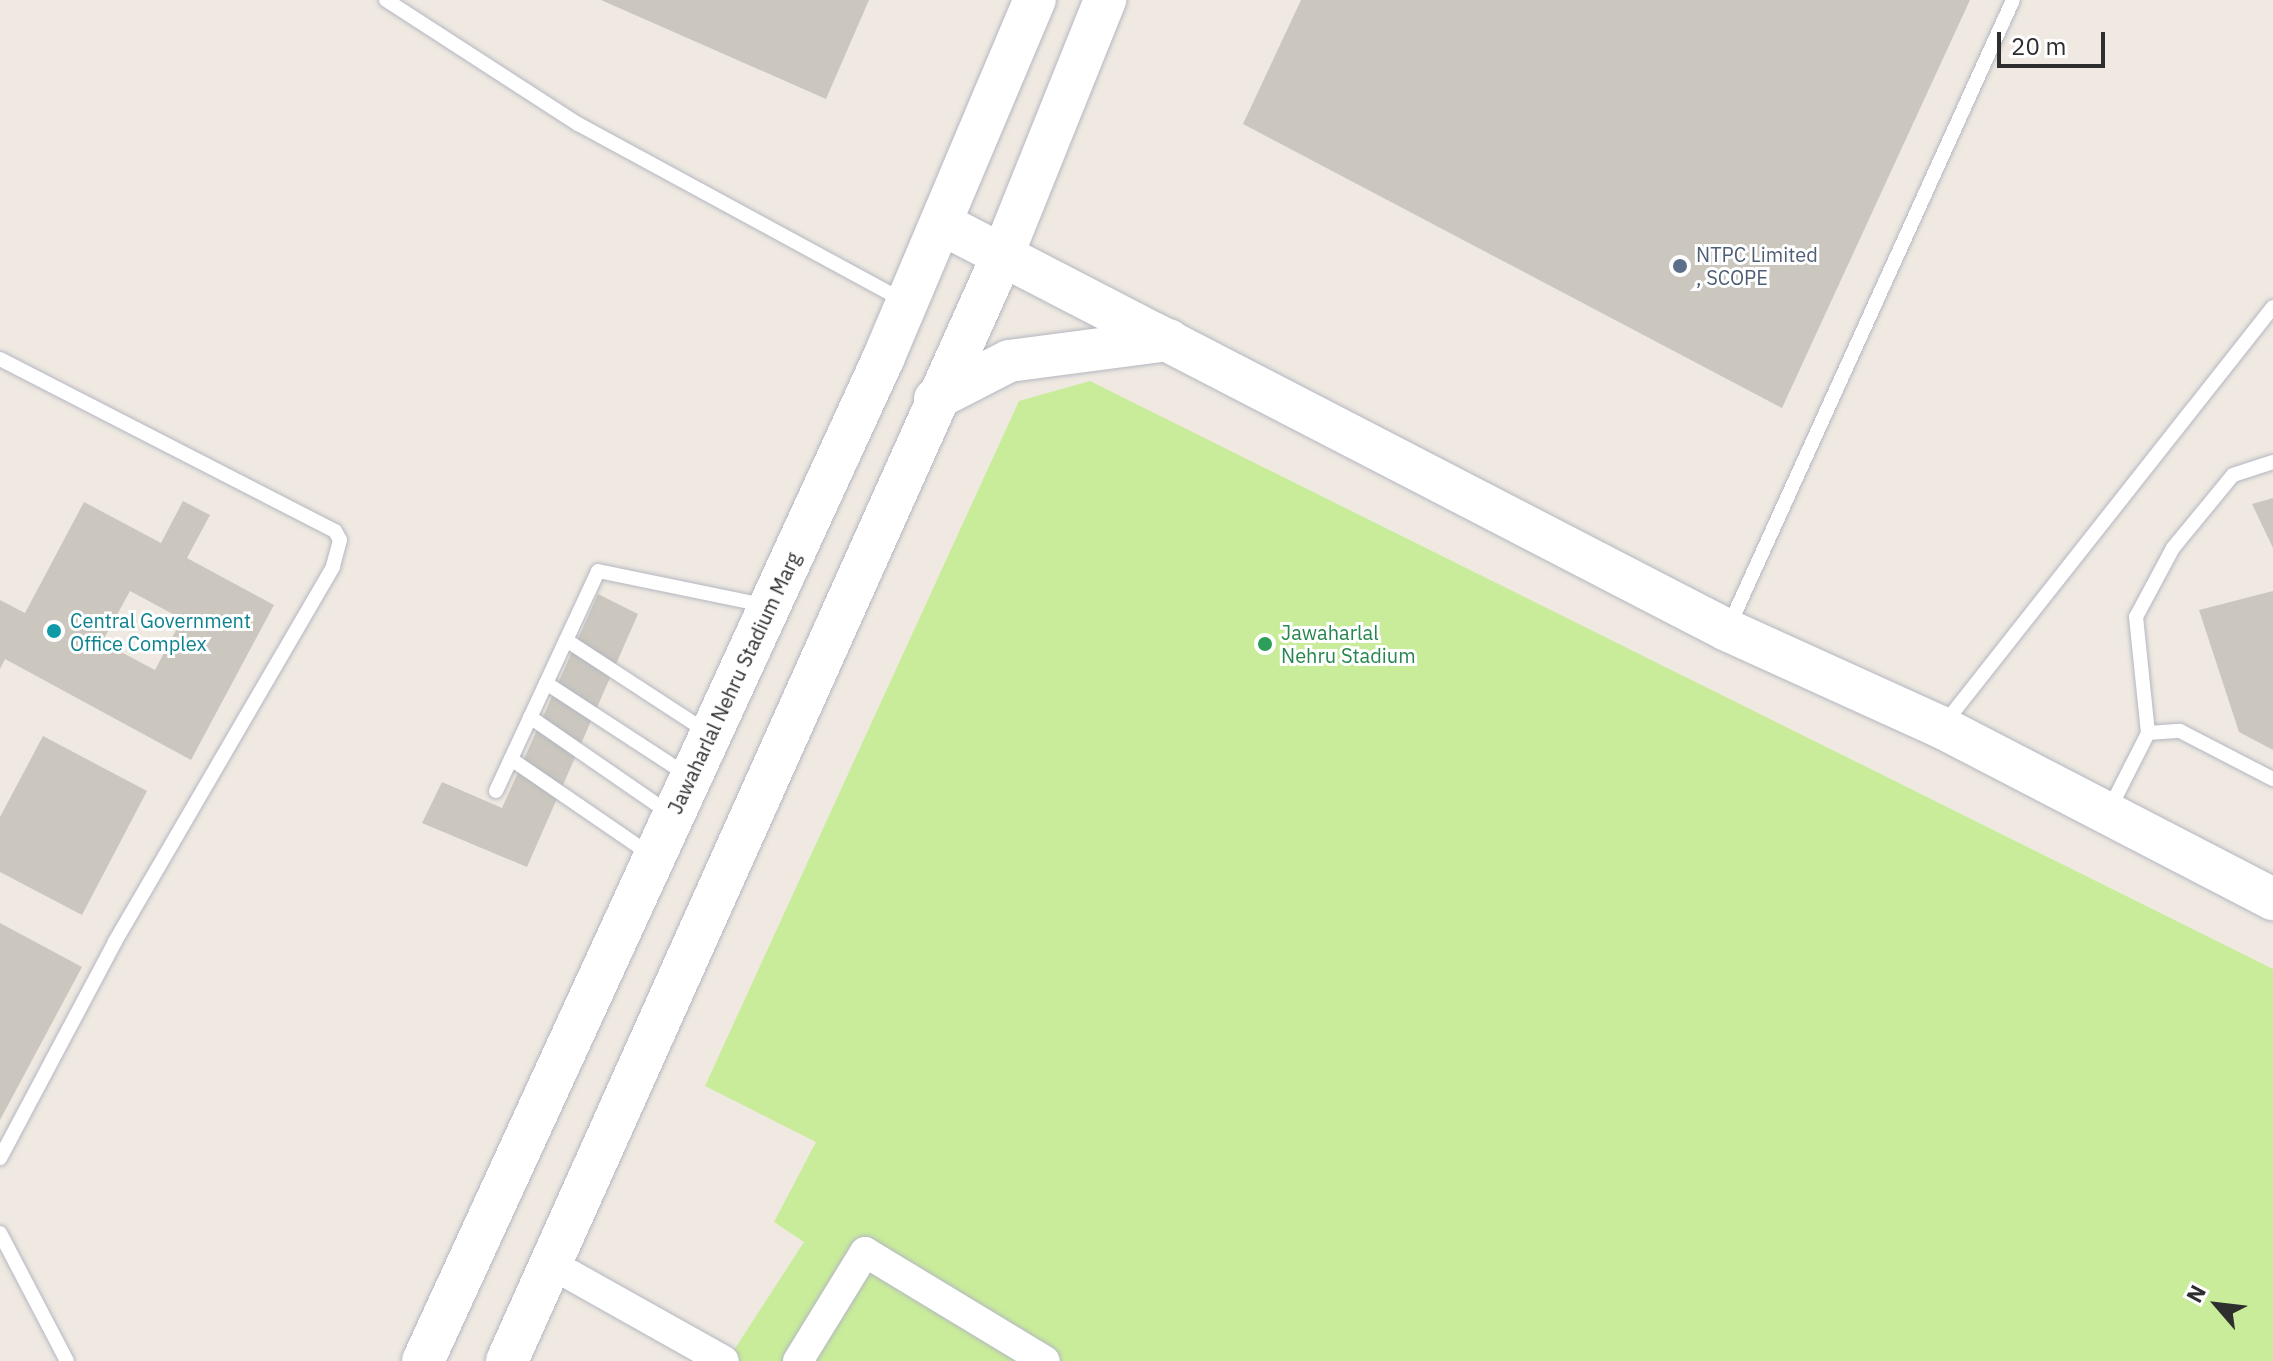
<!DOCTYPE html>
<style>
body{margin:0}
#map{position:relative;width:2273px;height:1361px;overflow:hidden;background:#efe9e1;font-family:"IBM Plex Sans",sans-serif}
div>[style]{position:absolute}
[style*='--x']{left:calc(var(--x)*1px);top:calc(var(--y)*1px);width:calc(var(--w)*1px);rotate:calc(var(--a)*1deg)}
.pitch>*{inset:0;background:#c9ec9a}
.building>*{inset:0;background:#cbc7bf}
.roads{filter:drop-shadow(0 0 2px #b4b7c1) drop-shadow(0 0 2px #b4b7c1)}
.lane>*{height:14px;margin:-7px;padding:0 7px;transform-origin:7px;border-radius:7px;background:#fff}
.street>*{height:30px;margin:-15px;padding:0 15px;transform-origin:15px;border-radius:15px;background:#fff}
.secondary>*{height:42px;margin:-21px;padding:0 21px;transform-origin:21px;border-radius:21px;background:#fff}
.dots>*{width:22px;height:22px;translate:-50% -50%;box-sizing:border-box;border:4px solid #fff;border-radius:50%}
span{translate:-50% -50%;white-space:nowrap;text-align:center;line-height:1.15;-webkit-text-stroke:6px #fff;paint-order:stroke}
.service-label{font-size:20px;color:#4e5e75}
.left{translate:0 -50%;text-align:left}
.culture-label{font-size:20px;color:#0d838f}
.leisure-label{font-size:20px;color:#27864d}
.street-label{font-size:20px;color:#2e2e2e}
.north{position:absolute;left:2177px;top:1265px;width:80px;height:80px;-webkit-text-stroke:6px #fff;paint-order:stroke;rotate:298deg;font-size:22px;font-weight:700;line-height:32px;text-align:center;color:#2e2e2e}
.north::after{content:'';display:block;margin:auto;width:28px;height:36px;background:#2e2e2e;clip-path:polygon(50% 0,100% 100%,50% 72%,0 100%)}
.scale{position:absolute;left:1997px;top:32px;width:108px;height:36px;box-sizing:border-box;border:4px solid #2e2e2e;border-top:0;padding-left:10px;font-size:24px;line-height:28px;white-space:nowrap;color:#2e2e2e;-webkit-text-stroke:6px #fff;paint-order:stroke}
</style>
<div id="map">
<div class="pitch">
<div style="clip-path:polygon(1090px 381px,2273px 969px,2273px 1361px,727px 1361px,804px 1242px,774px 1222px,816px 1142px,705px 1086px,1019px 401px)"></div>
</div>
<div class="building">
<div style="clip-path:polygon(601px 0,869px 0,826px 99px)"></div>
<div style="clip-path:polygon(1301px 0,1970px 0,1782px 408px,1243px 124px)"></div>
<div style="clip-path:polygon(2273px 498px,2273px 548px,2252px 504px)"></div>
<div style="clip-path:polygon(evenodd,183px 501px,210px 515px,187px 558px,274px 605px,191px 760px,5px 659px,0 669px,0 600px,25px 613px,84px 502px,161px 543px,183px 501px,130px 591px,182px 619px,155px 670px,102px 642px,130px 591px)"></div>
<div style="clip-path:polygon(2273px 591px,2273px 750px,2239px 732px,2199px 610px)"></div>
<div style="clip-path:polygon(598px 594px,638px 614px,527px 867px,422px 823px,442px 782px,502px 808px)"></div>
<div style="clip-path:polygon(43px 736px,147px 791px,82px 915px,0 872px,0 817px)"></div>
<div style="clip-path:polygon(0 923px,82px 967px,0 1120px)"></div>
</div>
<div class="roads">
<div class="lane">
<div style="--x:386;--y:0;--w:229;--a:32.9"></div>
<div style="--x:578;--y:124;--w:371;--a:28.5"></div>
<div style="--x:0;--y:359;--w:377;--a:27.2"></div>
<div style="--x:335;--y:531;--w:10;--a:61"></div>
<div style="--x:340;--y:540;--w:28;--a:105"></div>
<div style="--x:333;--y:567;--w:434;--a:120.2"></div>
<div style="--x:115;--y:942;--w:245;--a:118"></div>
<div style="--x:1729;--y:626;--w:687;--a:-65.6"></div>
<div style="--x:566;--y:640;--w:168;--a:33.1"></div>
<div style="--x:546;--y:683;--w:168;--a:33.1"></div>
<div style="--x:530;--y:717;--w:169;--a:34.6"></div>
<div style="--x:1944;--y:724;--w:531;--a:-51.73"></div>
<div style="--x:2148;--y:733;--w:32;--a:-4"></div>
<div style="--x:2180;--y:731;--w:105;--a:27.3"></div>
<div style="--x:511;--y:759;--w:168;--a:34.4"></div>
<div style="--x:496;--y:791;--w:242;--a:-65.1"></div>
<div style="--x:598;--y:571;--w:169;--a:11.6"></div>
<div style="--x:2109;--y:810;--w:86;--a:-63.1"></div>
<div style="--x:2148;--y:733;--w:117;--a:-95.9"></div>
<div style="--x:2136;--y:617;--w:78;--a:-61.8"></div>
<div style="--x:2173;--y:548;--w:94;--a:-50.6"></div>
<div style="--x:2233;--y:475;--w:42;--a:-18"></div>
<div style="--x:0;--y:1233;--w:144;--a:62.4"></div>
</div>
<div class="street">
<div style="--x:551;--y:1264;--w:198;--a:29.3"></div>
<div style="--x:798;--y:1361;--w:128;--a:-58.4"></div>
<div style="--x:865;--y:1252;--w:210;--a:31.2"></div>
</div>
<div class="secondary">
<div style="--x:942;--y:224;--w:884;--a:27.35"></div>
<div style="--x:1727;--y:630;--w:235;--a:24.4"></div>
<div style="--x:1941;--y:727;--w:374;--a:27.4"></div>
<div style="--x:935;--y:399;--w:83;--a:-27.2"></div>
<div style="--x:1009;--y:361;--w:161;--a:-7.5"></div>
<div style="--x:423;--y:1361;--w:1103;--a:-65.34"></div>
<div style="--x:883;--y:359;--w:390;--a:-67.1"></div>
<div style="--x:507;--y:1361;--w:1213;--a:-65.86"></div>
<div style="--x:1003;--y:254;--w:274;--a:-68.1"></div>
</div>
</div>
<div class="dots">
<div style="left:1680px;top:266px;background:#5c6f8a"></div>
<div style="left:54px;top:631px;background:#0f9aa8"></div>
<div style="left:1265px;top:644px;background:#2e9e5b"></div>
</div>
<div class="service-label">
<span class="left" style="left:1696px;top:266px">NTPC Limited<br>, SCOPE</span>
</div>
<div class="culture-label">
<span class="left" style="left:70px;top:632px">Central Government<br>Office Complex</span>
</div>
<div class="leisure-label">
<span class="left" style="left:1281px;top:644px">Jawaharlal<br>Nehru Stadium</span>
</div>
<div class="street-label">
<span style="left:734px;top:683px;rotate:-65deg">Jawaharlal Nehru Stadium Marg</span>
</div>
<div class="north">N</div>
<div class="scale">20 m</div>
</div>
